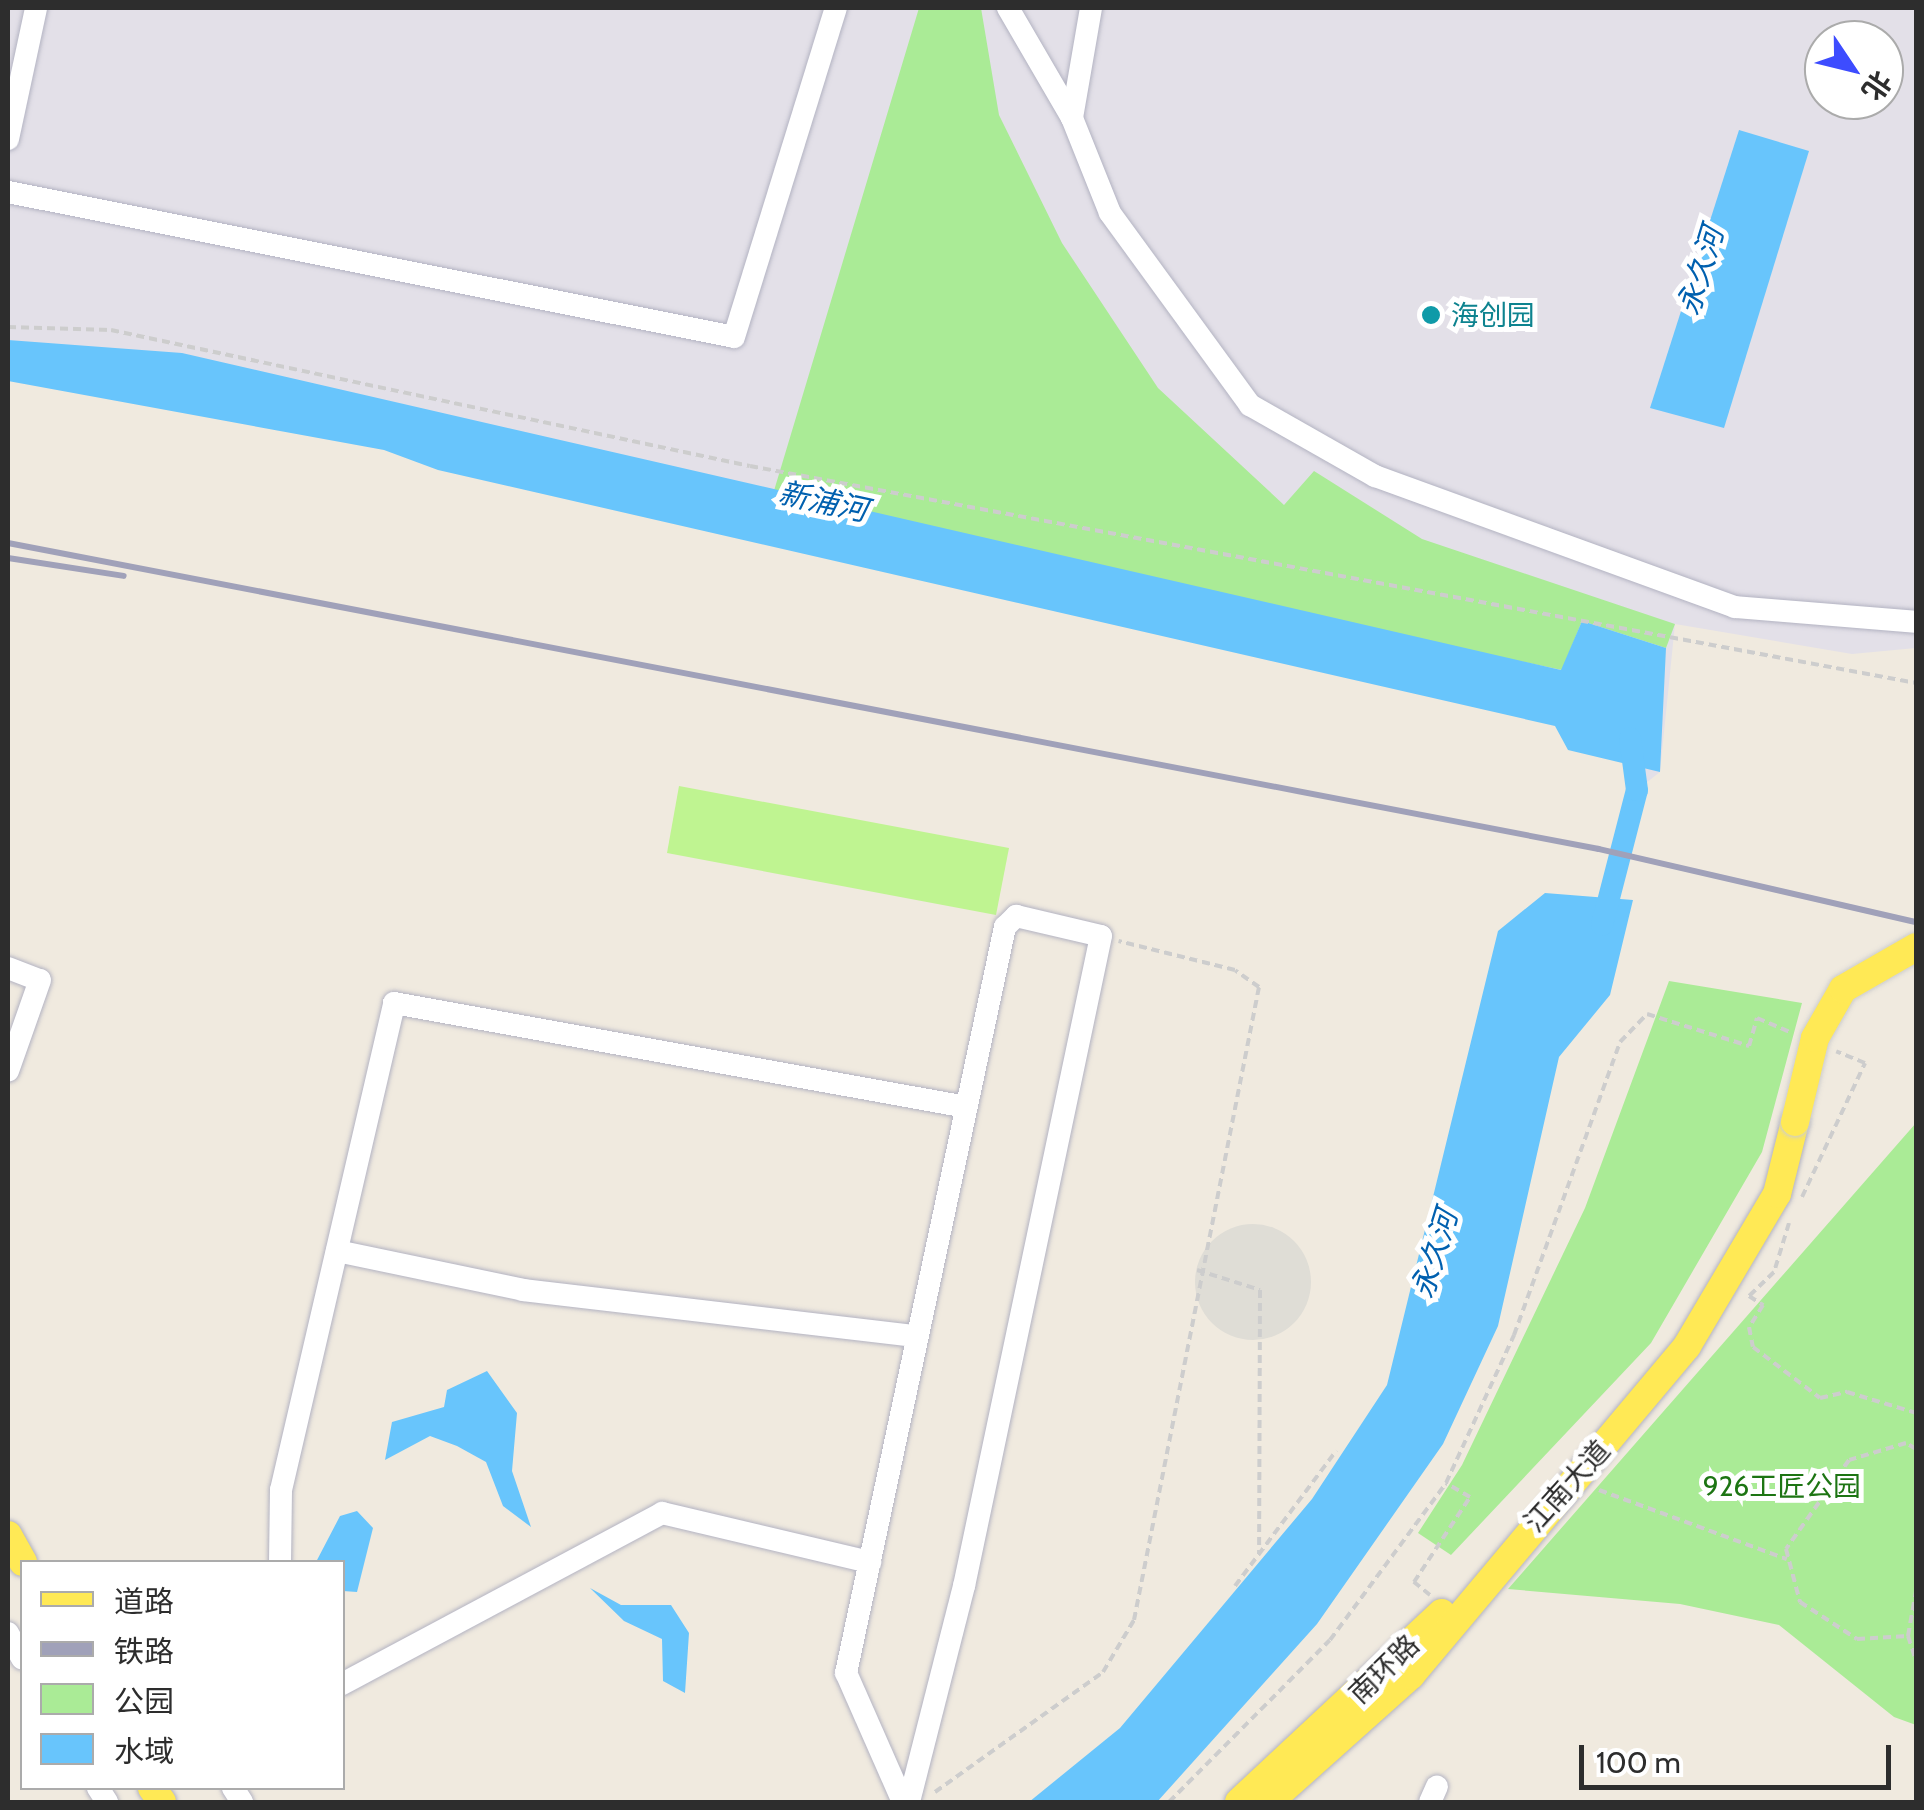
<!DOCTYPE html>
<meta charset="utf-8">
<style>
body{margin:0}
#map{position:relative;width:1924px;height:1810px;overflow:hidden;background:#f0eadf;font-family:Cabin,"Noto Sans SC",sans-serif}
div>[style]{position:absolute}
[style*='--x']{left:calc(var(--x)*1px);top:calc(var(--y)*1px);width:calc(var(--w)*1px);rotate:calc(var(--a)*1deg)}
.industrial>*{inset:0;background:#e3e0e8}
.green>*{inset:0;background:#aaeb96}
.pitch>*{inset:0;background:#bff491}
.plaza>*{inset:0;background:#dfddd6}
.round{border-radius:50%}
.water>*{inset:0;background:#68c5fc}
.canal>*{height:22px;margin:-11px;padding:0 11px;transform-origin:11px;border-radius:11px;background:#68c5fc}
.path>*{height:4px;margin-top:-2px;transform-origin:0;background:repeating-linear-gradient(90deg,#cdcdcd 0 8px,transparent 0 13px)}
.roads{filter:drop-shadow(0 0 2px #b3b3c2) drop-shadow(0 0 2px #b3b3c2)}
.minor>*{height:22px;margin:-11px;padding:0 11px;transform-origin:11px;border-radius:11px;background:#fff}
.major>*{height:28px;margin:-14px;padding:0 14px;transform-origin:14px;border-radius:14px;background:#ffe955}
.rail>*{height:6px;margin:-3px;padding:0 3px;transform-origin:3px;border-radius:3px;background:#a0a1b9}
.bridges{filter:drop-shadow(0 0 2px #cdcdcd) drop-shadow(0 0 2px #cdcdcd)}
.major-bridge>*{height:28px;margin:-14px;padding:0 14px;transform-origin:14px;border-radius:14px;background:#ffe955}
.dots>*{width:28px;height:28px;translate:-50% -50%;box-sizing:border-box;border:5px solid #fff;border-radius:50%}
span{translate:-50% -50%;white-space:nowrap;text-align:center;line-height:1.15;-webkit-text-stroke:10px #fff;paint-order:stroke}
.culture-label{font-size:28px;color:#0d838f}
.left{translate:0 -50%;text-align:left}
.street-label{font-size:28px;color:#2d2d2d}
.park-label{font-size:28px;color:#1d7513}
.water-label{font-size:30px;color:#0060af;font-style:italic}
.frame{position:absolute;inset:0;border:10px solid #2d2d2d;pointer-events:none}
.legend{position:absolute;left:20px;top:1560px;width:325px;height:230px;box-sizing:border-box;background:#fff;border:2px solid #ababab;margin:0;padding:12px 18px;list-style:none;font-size:30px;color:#2d2d2d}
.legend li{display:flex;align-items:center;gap:20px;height:50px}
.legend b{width:50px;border:2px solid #ababab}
.north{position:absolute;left:1804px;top:20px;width:100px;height:100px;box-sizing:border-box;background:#fff;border:2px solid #ababab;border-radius:50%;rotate:125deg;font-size:28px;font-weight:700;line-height:40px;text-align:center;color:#2d2d2d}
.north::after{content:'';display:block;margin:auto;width:35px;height:45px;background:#3d4cff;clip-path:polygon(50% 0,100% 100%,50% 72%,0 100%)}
.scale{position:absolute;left:1579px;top:1745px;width:312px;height:45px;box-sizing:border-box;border:5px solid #2d2d2d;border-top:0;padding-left:12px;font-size:30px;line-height:35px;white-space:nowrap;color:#2d2d2d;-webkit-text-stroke:8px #fff;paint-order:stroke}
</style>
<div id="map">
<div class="industrial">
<div style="clip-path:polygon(evenodd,8px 8px,1916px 8px,1916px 648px,1852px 654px,1675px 624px,1660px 772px,1637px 790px,1622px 707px,8px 370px,8px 8px,1824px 40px,1884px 40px,1884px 100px,1824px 100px,1824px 40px)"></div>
</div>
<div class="green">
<div style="clip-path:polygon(919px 8px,981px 8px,999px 115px,1062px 243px,1158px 388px,1284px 505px,1314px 471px,1422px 539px,1675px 624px,1666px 648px,1582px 621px,1562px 670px,770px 504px)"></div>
<div style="clip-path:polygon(1669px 981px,1802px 1003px,1762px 1152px,1651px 1343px,1451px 1555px,1418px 1533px,1462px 1465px,1585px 1208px)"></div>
<div style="clip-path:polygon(1916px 1123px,1916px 1725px,1894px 1717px,1779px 1625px,1680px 1604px,1508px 1589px)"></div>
</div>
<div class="pitch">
<div style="clip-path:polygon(679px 786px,1009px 848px,996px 915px,667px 853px)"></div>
</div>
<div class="plaza">
<div class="round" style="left:1195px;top:1224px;width:116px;height:116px"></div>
</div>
<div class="water">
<div style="clip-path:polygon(1739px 130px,1809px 151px,1724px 428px,1650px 408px)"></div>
<div style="clip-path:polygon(8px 340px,182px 353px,1561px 670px,1582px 621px,1666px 648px,1660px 772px,1568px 750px,1555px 726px,438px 470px,384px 450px,8px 381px)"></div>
<div style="clip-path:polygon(1545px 893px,1633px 900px,1610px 995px,1559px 1057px,1498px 1326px,1443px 1444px,1317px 1624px,1157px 1802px,1029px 1802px,1120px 1728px,1312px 1499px,1387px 1385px,1498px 931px)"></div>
<div style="clip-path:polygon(487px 1371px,517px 1413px,512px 1471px,531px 1527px,503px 1506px,486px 1462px,457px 1446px,430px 1436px,385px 1460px,392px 1422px,444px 1407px,447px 1390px)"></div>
<div style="clip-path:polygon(357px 1511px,373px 1528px,357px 1592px,343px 1591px,342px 1562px,316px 1562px,340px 1516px)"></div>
<div style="clip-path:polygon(590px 1588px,621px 1605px,671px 1605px,689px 1633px,685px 1693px,663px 1681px,662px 1639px,624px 1621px)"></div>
</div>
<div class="canal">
<div style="--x:1602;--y:925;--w:139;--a:-75.5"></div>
<div style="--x:1637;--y:790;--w:52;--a:-97.7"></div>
</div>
<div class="path">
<div style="--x:8;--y:327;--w:103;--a:1.7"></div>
<div style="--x:111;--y:330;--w:653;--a:12.02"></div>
<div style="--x:750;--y:466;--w:1186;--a:10.54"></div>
<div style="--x:1802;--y:1197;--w:148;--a:-64.8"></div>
<div style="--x:1865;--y:1063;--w:31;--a:-158"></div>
<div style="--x:1789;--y:1223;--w:51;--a:107"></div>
<div style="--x:1774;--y:1272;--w:35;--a:136"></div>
<div style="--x:1749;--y:1296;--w:17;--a:33"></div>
<div style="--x:1763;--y:1305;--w:26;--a:122"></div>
<div style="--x:1749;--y:1327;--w:20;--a:79"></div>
<div style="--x:1753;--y:1347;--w:84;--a:37.3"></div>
<div style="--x:1820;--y:1398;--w:28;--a:-13"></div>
<div style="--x:1847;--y:1392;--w:72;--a:16.9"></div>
<div style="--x:1916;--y:1241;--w:10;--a:90"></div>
<div style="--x:1197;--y:1270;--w:66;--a:17.6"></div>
<div style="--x:1260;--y:1290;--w:263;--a:90.2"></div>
<div style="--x:1916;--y:1449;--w:12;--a:-149"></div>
<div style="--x:1906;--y:1443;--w:59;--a:163.4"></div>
<div style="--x:1849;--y:1460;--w:109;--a:125.3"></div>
<div style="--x:1786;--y:1549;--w:55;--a:75.2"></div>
<div style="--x:1800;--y:1602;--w:68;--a:33"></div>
<div style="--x:1857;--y:1639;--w:51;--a:-3.4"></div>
<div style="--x:1908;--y:1636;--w:46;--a:-79.9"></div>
<div style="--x:1599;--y:1490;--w:200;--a:20.2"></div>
<div style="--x:1235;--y:1586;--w:169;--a:-53.2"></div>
<div style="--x:1430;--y:1595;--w:21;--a:-141"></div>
<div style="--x:1414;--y:1582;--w:102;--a:-56.6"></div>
<div style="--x:1470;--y:1497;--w:28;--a:-150"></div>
<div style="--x:1908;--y:1636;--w:25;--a:72"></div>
<div style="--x:935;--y:1792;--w:206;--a:-35.5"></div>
<div style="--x:1103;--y:1672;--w:61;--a:-59.2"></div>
<div style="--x:1134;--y:1620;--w:645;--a:-78.83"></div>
<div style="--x:1259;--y:987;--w:29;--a:-145"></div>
<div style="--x:1235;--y:970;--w:120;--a:-166"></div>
<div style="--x:1169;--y:1802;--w:228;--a:-45.2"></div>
<div style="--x:1330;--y:1640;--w:195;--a:-53.5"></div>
<div style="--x:1446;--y:1483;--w:163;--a:-65.3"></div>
<div style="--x:1514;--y:1335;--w:312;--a:-70.1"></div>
<div style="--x:1620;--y:1042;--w:39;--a:-46"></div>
<div style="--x:1647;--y:1014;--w:107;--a:17.4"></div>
<div style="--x:1749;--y:1046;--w:29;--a:-74"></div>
<div style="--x:1757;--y:1018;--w:36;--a:23"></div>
</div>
<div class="roads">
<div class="minor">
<div style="--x:1008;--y:8;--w:127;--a:59.8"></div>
<div style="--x:1072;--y:118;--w:102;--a:68.2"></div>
<div style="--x:1110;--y:213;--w:238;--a:53.9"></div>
<div style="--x:1250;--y:405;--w:144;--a:29.6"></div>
<div style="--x:1375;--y:476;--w:383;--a:20"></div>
<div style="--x:1735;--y:607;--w:182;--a:4.7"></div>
<div style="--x:1072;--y:118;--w:112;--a:-80.2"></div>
<div style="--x:8;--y:139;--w:134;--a:-77.9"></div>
<div style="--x:8;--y:192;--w:740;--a:11.29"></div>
<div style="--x:734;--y:337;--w:344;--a:-72.8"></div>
<div style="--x:8;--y:968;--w:34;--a:21"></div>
<div style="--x:40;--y:980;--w:96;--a:109.4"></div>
<div style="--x:337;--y:1251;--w:190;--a:11.8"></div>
<div style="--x:523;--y:1290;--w:397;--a:6.7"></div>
<div style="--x:280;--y:1562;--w:72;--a:-89.2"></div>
<div style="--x:281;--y:1490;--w:500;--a:-76.9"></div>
<div style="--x:394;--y:1003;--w:581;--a:10.3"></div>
<div style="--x:8;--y:1633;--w:29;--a:61"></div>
<div style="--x:342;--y:1684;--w:363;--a:-28.1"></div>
<div style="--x:662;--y:1513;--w:214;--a:13.3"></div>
<div style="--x:98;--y:1788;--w:17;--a:57"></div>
<div style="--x:233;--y:1788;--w:17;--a:57"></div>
<div style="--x:903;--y:1802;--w:141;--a:-113.8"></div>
<div style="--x:846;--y:1673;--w:763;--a:-77.97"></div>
<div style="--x:1005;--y:927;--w:16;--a:-45"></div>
<div style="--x:1016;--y:916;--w:87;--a:13.2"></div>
<div style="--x:1101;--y:936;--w:664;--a:101.9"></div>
<div style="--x:964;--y:1586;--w:223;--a:104.3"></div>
<div style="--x:1430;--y:1802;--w:17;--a:-66"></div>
</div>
<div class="major">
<div style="--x:8;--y:1535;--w:31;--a:61"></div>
<div style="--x:152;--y:1788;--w:17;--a:54"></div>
<div style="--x:1239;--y:1802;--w:277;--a:-43"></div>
<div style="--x:1269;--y:1802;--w:191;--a:-41.8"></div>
<div style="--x:1411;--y:1675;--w:429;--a:-50"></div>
<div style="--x:1687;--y:1346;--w:177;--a:-59.4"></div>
<div style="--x:1777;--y:1194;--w:74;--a:-76"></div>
</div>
</div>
<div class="rail">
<div style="--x:8;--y:543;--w:1620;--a:10.89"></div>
<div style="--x:1599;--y:849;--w:325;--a:13"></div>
<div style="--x:8;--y:558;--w:117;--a:8.8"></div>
</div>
<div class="bridges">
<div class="major-bridge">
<div style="--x:1795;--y:1122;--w:86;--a:-76.6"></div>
<div style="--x:1815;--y:1038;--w:56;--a:-60.3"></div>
<div style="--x:1843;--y:989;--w:84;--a:-29.9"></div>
</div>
</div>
<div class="dots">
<div style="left:1431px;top:315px;background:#0f9aa8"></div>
</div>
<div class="culture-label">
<span class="left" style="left:1451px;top:315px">海创园</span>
</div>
<div class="street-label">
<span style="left:1567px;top:1486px;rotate:-48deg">江南大道</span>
<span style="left:1384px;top:1669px;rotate:-44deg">南环路</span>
</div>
<div class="park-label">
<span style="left:1782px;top:1486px">926工匠公园</span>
</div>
<div class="water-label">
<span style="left:1701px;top:271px;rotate:-73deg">永久河</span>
<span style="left:823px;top:502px;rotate:12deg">新浦河</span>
<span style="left:1435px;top:1254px;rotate:-73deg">永久河</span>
</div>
<div class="frame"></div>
<ul class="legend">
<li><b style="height:12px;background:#ffe955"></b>道路</li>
<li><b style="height:12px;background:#a0a1b9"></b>铁路</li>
<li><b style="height:28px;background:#aaeb96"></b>公园</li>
<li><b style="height:28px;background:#68c5fc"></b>水域</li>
</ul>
<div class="north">北</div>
<div class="scale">100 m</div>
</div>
